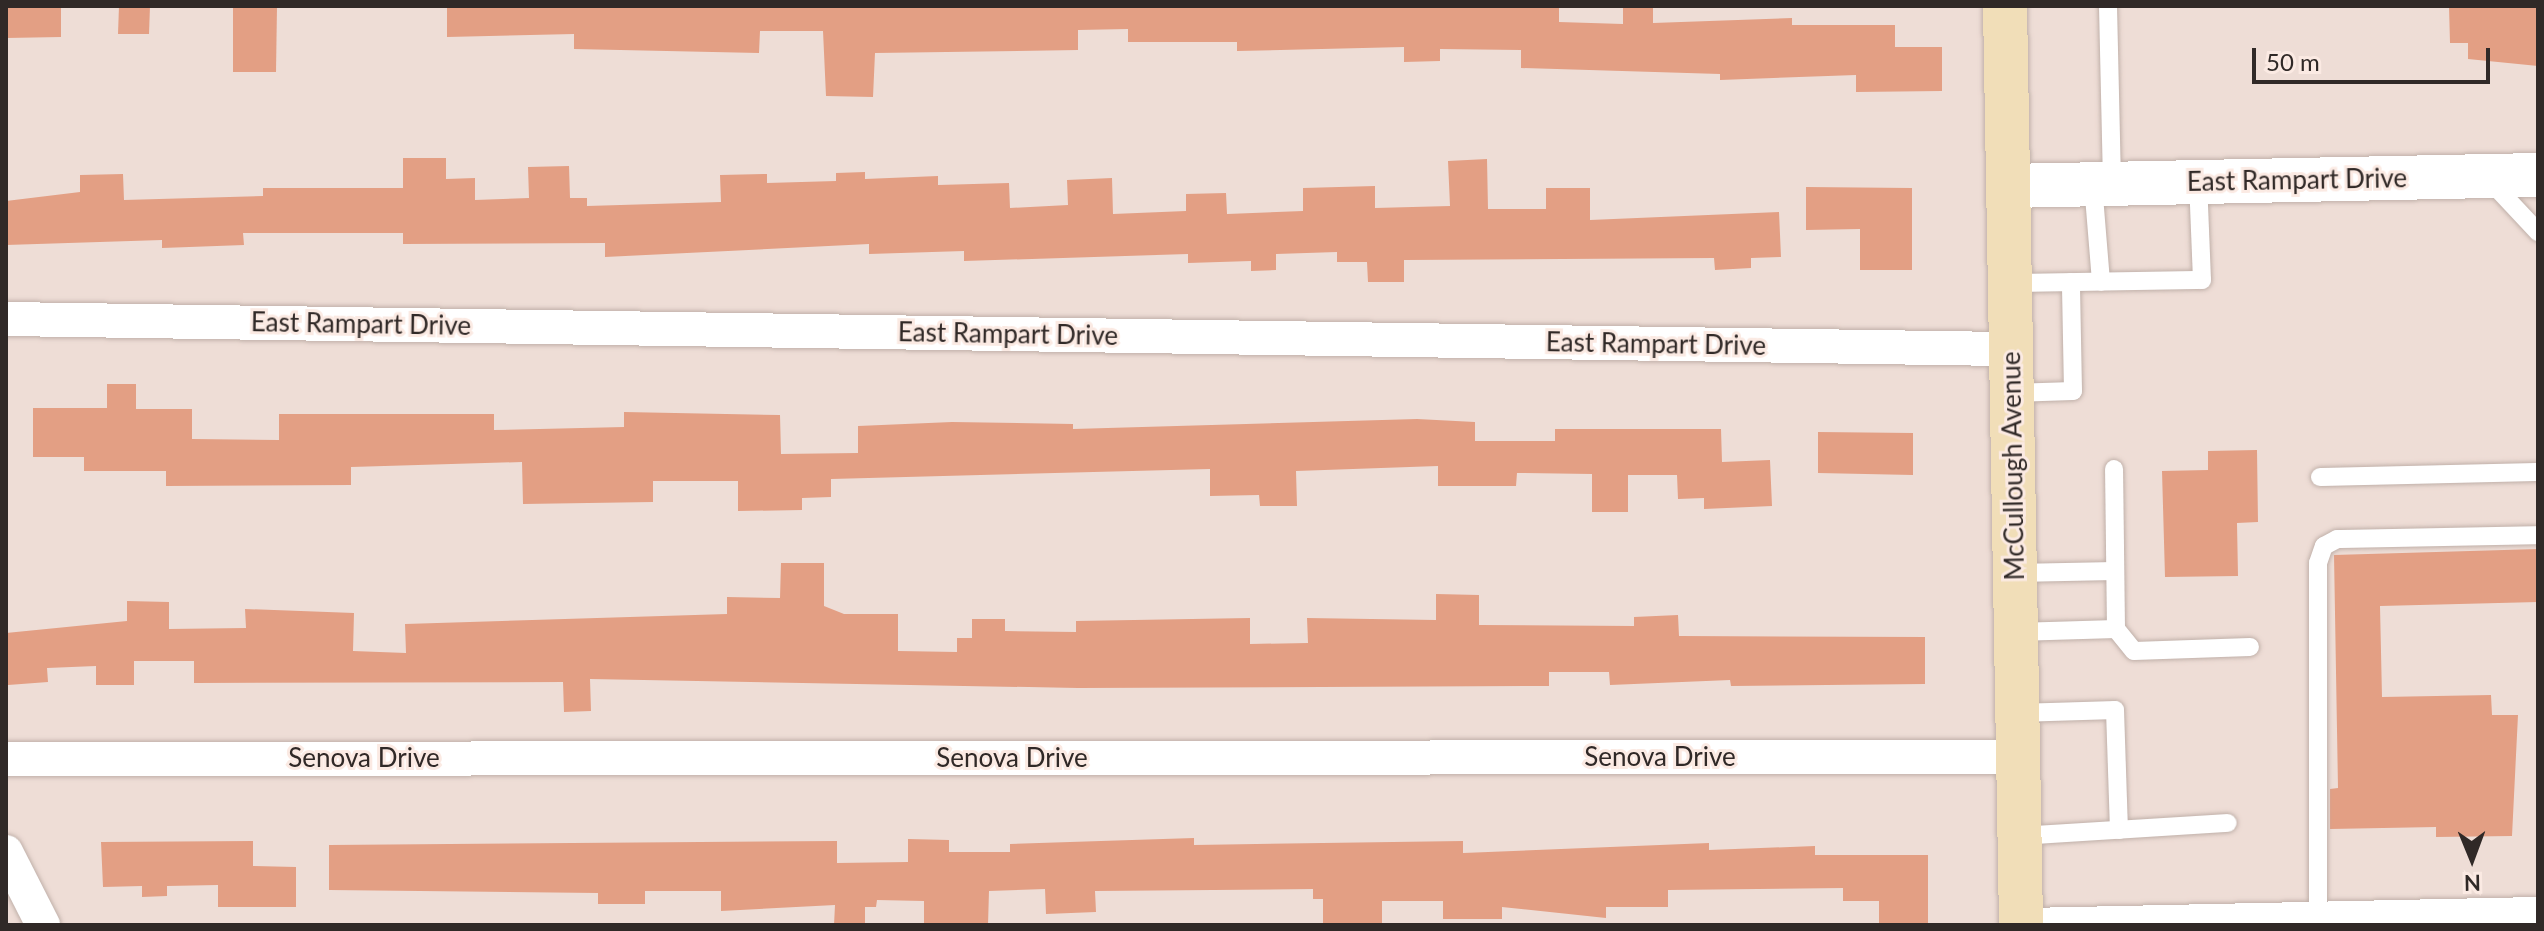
<!DOCTYPE html>
<style>
body{margin:0}
#map{position:relative;width:2544px;height:931px;overflow:hidden;background:#eeddd6;font-family:Lato,sans-serif}
div>[style]{position:absolute}
[style*='--x']{left:calc(var(--x)*1px);top:calc(var(--y)*1px);width:calc(var(--w)*1px);rotate:calc(var(--a)*1deg)}
.building>*{inset:0;background:#e39f84}
.roads{filter:drop-shadow(0 0 2px #c0b0a9) drop-shadow(0 0 2px #c0b0a9)}
.service>*{height:18px;margin:-9px;padding:0 9px;transform-origin:9px;border-radius:9px;background:#fff}
.minor>*{height:34px;margin:-17px;padding:0 17px;transform-origin:17px;border-radius:17px;background:#fff}
.tertiary>*{height:44px;margin:-22px;padding:0 22px;transform-origin:22px;border-radius:22px;background:#fff}
.secondary>*{height:44px;margin:-22px;padding:0 22px;transform-origin:22px;border-radius:22px;background:#f1deb8}
span{translate:-50% -50%;white-space:nowrap;text-align:center;line-height:1.15;-webkit-text-stroke:6px #fbeae3;paint-order:stroke}
.street-label{font-size:26px;color:#302927}
.frame{position:absolute;inset:0;border:8px solid #302927;pointer-events:none}
.north{position:absolute;left:2432px;top:819px;width:80px;height:80px;-webkit-text-stroke:6px #fbeae3;paint-order:stroke;rotate:179deg;font-size:22px;font-weight:700;line-height:32px;text-align:center;color:#302927}
.north::after{content:'';display:block;margin:auto;width:28px;height:36px;background:#302927;clip-path:polygon(50% 0,100% 100%,50% 72%,0 100%)}
.scale{position:absolute;left:2252px;top:48px;width:238px;height:36px;box-sizing:border-box;border:4px solid #302927;border-top:0;padding-left:10px;font-size:24px;line-height:28px;white-space:nowrap;color:#302927;-webkit-text-stroke:6px #fbeae3;paint-order:stroke}
</style>
<div id="map">
<div class="building">
<div style="clip-path:polygon(6px 6px,61px 6px,61px 37px,6px 38px)"></div>
<div style="clip-path:polygon(119px 6px,150px 6px,149px 34px,118px 34px)"></div>
<div style="clip-path:polygon(233px 6px,277px 6px,276px 72px,233px 72px)"></div>
<div style="clip-path:polygon(447px 6px,1559px 6px,1559px 22px,1623px 24px,1623px 6px,1653px 6px,1653px 23px,1792px 18px,1792px 25px,1895px 25px,1895px 47px,1942px 47px,1942px 91px,1856px 92px,1856px 75px,1720px 80px,1720px 74px,1521px 68px,1521px 50px,1440px 49px,1440px 61px,1404px 62px,1404px 47px,1237px 51px,1237px 42px,1128px 42px,1128px 29px,1078px 30px,1078px 50px,875px 53px,873px 97px,826px 96px,823px 31px,760px 31px,759px 53px,574px 49px,574px 34px,447px 37px)"></div>
<div style="clip-path:polygon(2449px 6px,2538px 6px,2538px 66px,2468px 59px,2468px 43px,2450px 43px)"></div>
<div style="clip-path:polygon(403px 158px,446px 158px,446px 179px,475px 178px,475px 200px,529px 198px,528px 167px,569px 166px,570px 198px,587px 198px,587px 206px,721px 202px,720px 175px,767px 174px,767px 183px,836px 181px,836px 173px,865px 172px,865px 179px,938px 176px,938px 185px,1009px 183px,1010px 208px,1068px 205px,1067px 180px,1112px 178px,1113px 214px,1186px 211px,1186px 194px,1226px 193px,1227px 214px,1303px 211px,1303px 188px,1375px 186px,1375px 208px,1450px 206px,1448px 161px,1487px 159px,1488px 209px,1546px 209px,1546px 188px,1590px 188px,1590px 220px,1779px 212px,1781px 257px,1751px 258px,1751px 268px,1715px 270px,1714px 258px,1404px 260px,1404px 282px,1368px 282px,1367px 262px,1337px 262px,1337px 252px,1276px 254px,1276px 270px,1251px 271px,1251px 261px,1188px 263px,1188px 254px,964px 261px,964px 251px,869px 254px,869px 244px,605px 257px,605px 243px,403px 244px,403px 233px,243px 233px,244px 245px,162px 248px,162px 240px,6px 245px,6px 201px,80px 192px,80px 175px,123px 174px,124px 200px,263px 196px,263px 188px,403px 188px)"></div>
<div style="clip-path:polygon(1806px 187px,1912px 188px,1912px 270px,1860px 270px,1860px 229px,1806px 230px)"></div>
<div style="clip-path:polygon(107px 384px,136px 384px,136px 409px,192px 409px,192px 439px,279px 440px,279px 414px,494px 414px,494px 430px,624px 427px,624px 412px,780px 415px,781px 454px,858px 453px,858px 426px,952px 422px,1073px 424px,1073px 429px,1417px 419px,1475px 422px,1475px 441px,1555px 441px,1555px 429px,1721px 429px,1722px 462px,1770px 460px,1772px 506px,1704px 509px,1704px 498px,1678px 499px,1677px 475px,1628px 475px,1628px 512px,1592px 512px,1592px 474px,1517px 473px,1516px 486px,1438px 486px,1438px 466px,1296px 471px,1297px 506px,1260px 506px,1259px 495px,1210px 496px,1210px 469px,831px 479px,831px 497px,802px 498px,802px 510px,738px 511px,738px 481px,653px 481px,653px 502px,523px 504px,522px 462px,351px 467px,351px 485px,166px 486px,166px 471px,84px 471px,84px 457px,33px 457px,33px 408px,107px 408px)"></div>
<div style="clip-path:polygon(1818px 432px,1913px 433px,1913px 475px,1818px 473px)"></div>
<div style="clip-path:polygon(2257px 450px,2258px 522px,2237px 523px,2238px 576px,2165px 577px,2162px 471px,2208px 470px,2208px 451px)"></div>
<div style="clip-path:polygon(2538px 549px,2538px 602px,2380px 606px,2382px 697px,2491px 695px,2492px 715px,2518px 715px,2512px 836px,2436px 837px,2436px 827px,2330px 829px,2330px 789px,2338px 788px,2334px 555px)"></div>
<div style="clip-path:polygon(781px 563px,824px 563px,824px 606px,844px 614px,898px 614px,898px 651px,957px 652px,957px 638px,972px 638px,972px 619px,1005px 619px,1005px 631px,1076px 632px,1076px 621px,1250px 618px,1250px 644px,1308px 643px,1307px 618px,1436px 620px,1436px 594px,1479px 595px,1479px 625px,1634px 626px,1634px 617px,1678px 615px,1679px 636px,1925px 637px,1925px 684px,1731px 686px,1730px 680px,1610px 685px,1609px 672px,1549px 672px,1549px 686px,1078px 688px,590px 679px,591px 711px,564px 712px,563px 682px,194px 683px,194px 661px,134px 661px,134px 685px,96px 685px,96px 666px,47px 668px,48px 682px,8px 685px,6px 671px,6px 633px,127px 621px,127px 601px,169px 602px,169px 629px,246px 628px,245px 609px,354px 613px,353px 651px,406px 653px,405px 624px,727px 614px,727px 597px,780px 598px)"></div>
<div style="clip-path:polygon(1194px 838px,1194px 845px,1463px 841px,1463px 853px,1709px 843px,1709px 850px,1815px 846px,1815px 855px,1928px 855px,1928px 925px,1879px 925px,1879px 901px,1843px 901px,1843px 888px,1668px 890px,1668px 907px,1606px 907px,1606px 918px,1502px 907px,1502px 919px,1443px 919px,1443px 901px,1382px 901px,1382px 923px,1323px 923px,1323px 899px,1313px 899px,1313px 889px,1095px 891px,1096px 912px,1046px 914px,1045px 889px,989px 891px,988px 925px,924px 925px,924px 901px,877px 900px,876px 907px,865px 907px,865px 925px,834px 925px,835px 905px,721px 911px,721px 891px,645px 891px,645px 904px,598px 904px,598px 893px,329px 890px,329px 845px,837px 841px,837px 863px,908px 862px,908px 839px,949px 840px,949px 852px,1010px 852px,1010px 844px)"></div>
<div style="clip-path:polygon(253px 841px,253px 866px,296px 867px,296px 907px,218px 907px,218px 885px,167px 886px,167px 896px,142px 897px,142px 886px,103px 887px,101px 842px)"></div>
</div>
<div class="roads">
<div class="service">
<div style="--x:2108;--y:6;--w:178;--a:88.7"></div>
<div style="--x:2491;--y:182;--w:69;--a:46.8"></div>
<div style="--x:2093;--y:184;--w:98;--a:85.3"></div>
<div style="--x:2010;--y:283;--w:192;--a:-0.9"></div>
<div style="--x:2202;--y:280;--w:98;--a:-92.3"></div>
<div style="--x:2012;--y:393;--w:61;--a:-1.9"></div>
<div style="--x:2073;--y:391;--w:109;--a:-91.1"></div>
<div style="--x:2320;--y:477;--w:218;--a:-1.3"></div>
<div style="--x:2015;--y:573;--w:100;--a:-1.1"></div>
<div style="--x:2116;--y:629;--w:28;--a:51"></div>
<div style="--x:2134;--y:651;--w:116;--a:-2"></div>
<div style="--x:2016;--y:632;--w:100;--a:-1.7"></div>
<div style="--x:2116;--y:629;--w:160;--a:-90.7"></div>
<div style="--x:2018;--y:713;--w:97;--a:-1.8"></div>
<div style="--x:2115;--y:710;--w:120;--a:88.1"></div>
<div style="--x:2020;--y:836;--w:208;--a:-3.6"></div>
<div style="--x:2318;--y:918;--w:355;--a:-90"></div>
<div style="--x:2318;--y:563;--w:18;--a:-71"></div>
<div style="--x:2324;--y:546;--w:15;--a:-28"></div>
<div style="--x:2337;--y:539;--w:201;--a:-1.1"></div>
</div>
<div class="minor">
<div style="--x:6;--y:319;--w:2005;--a:0.86"></div>
<div style="--x:6;--y:759;--w:2013;--a:-0.06"></div>
<div style="--x:6;--y:852;--w:82;--a:63.1"></div>
<div style="--x:2028;--y:925;--w:510;--a:-1.24"></div>
</div>
<div class="tertiary">
<div style="--x:2008;--y:186;--w:530;--a:-1.19"></div>
</div>
<div class="secondary">
<div style="--x:2005;--y:6;--w:919;--a:89"></div>
</div>
</div>
<div class="street-label">
<span style="left:2297px;top:180px;rotate:-1deg">East Rampart Drive</span>
<span style="left:361px;top:324px;rotate:1deg">East Rampart Drive</span>
<span style="left:1008px;top:334px;rotate:1deg">East Rampart Drive</span>
<span style="left:1656px;top:344px;rotate:1deg">East Rampart Drive</span>
<span style="left:2013px;top:466px;rotate:-91deg">McCullough Avenue</span>
<span style="left:1660px;top:757px">Senova Drive</span>
<span style="left:364px;top:758px">Senova Drive</span>
<span style="left:1012px;top:758px">Senova Drive</span>
</div>
<div class="frame"></div>
<div class="north">N</div>
<div class="scale">50 m</div>
</div>
